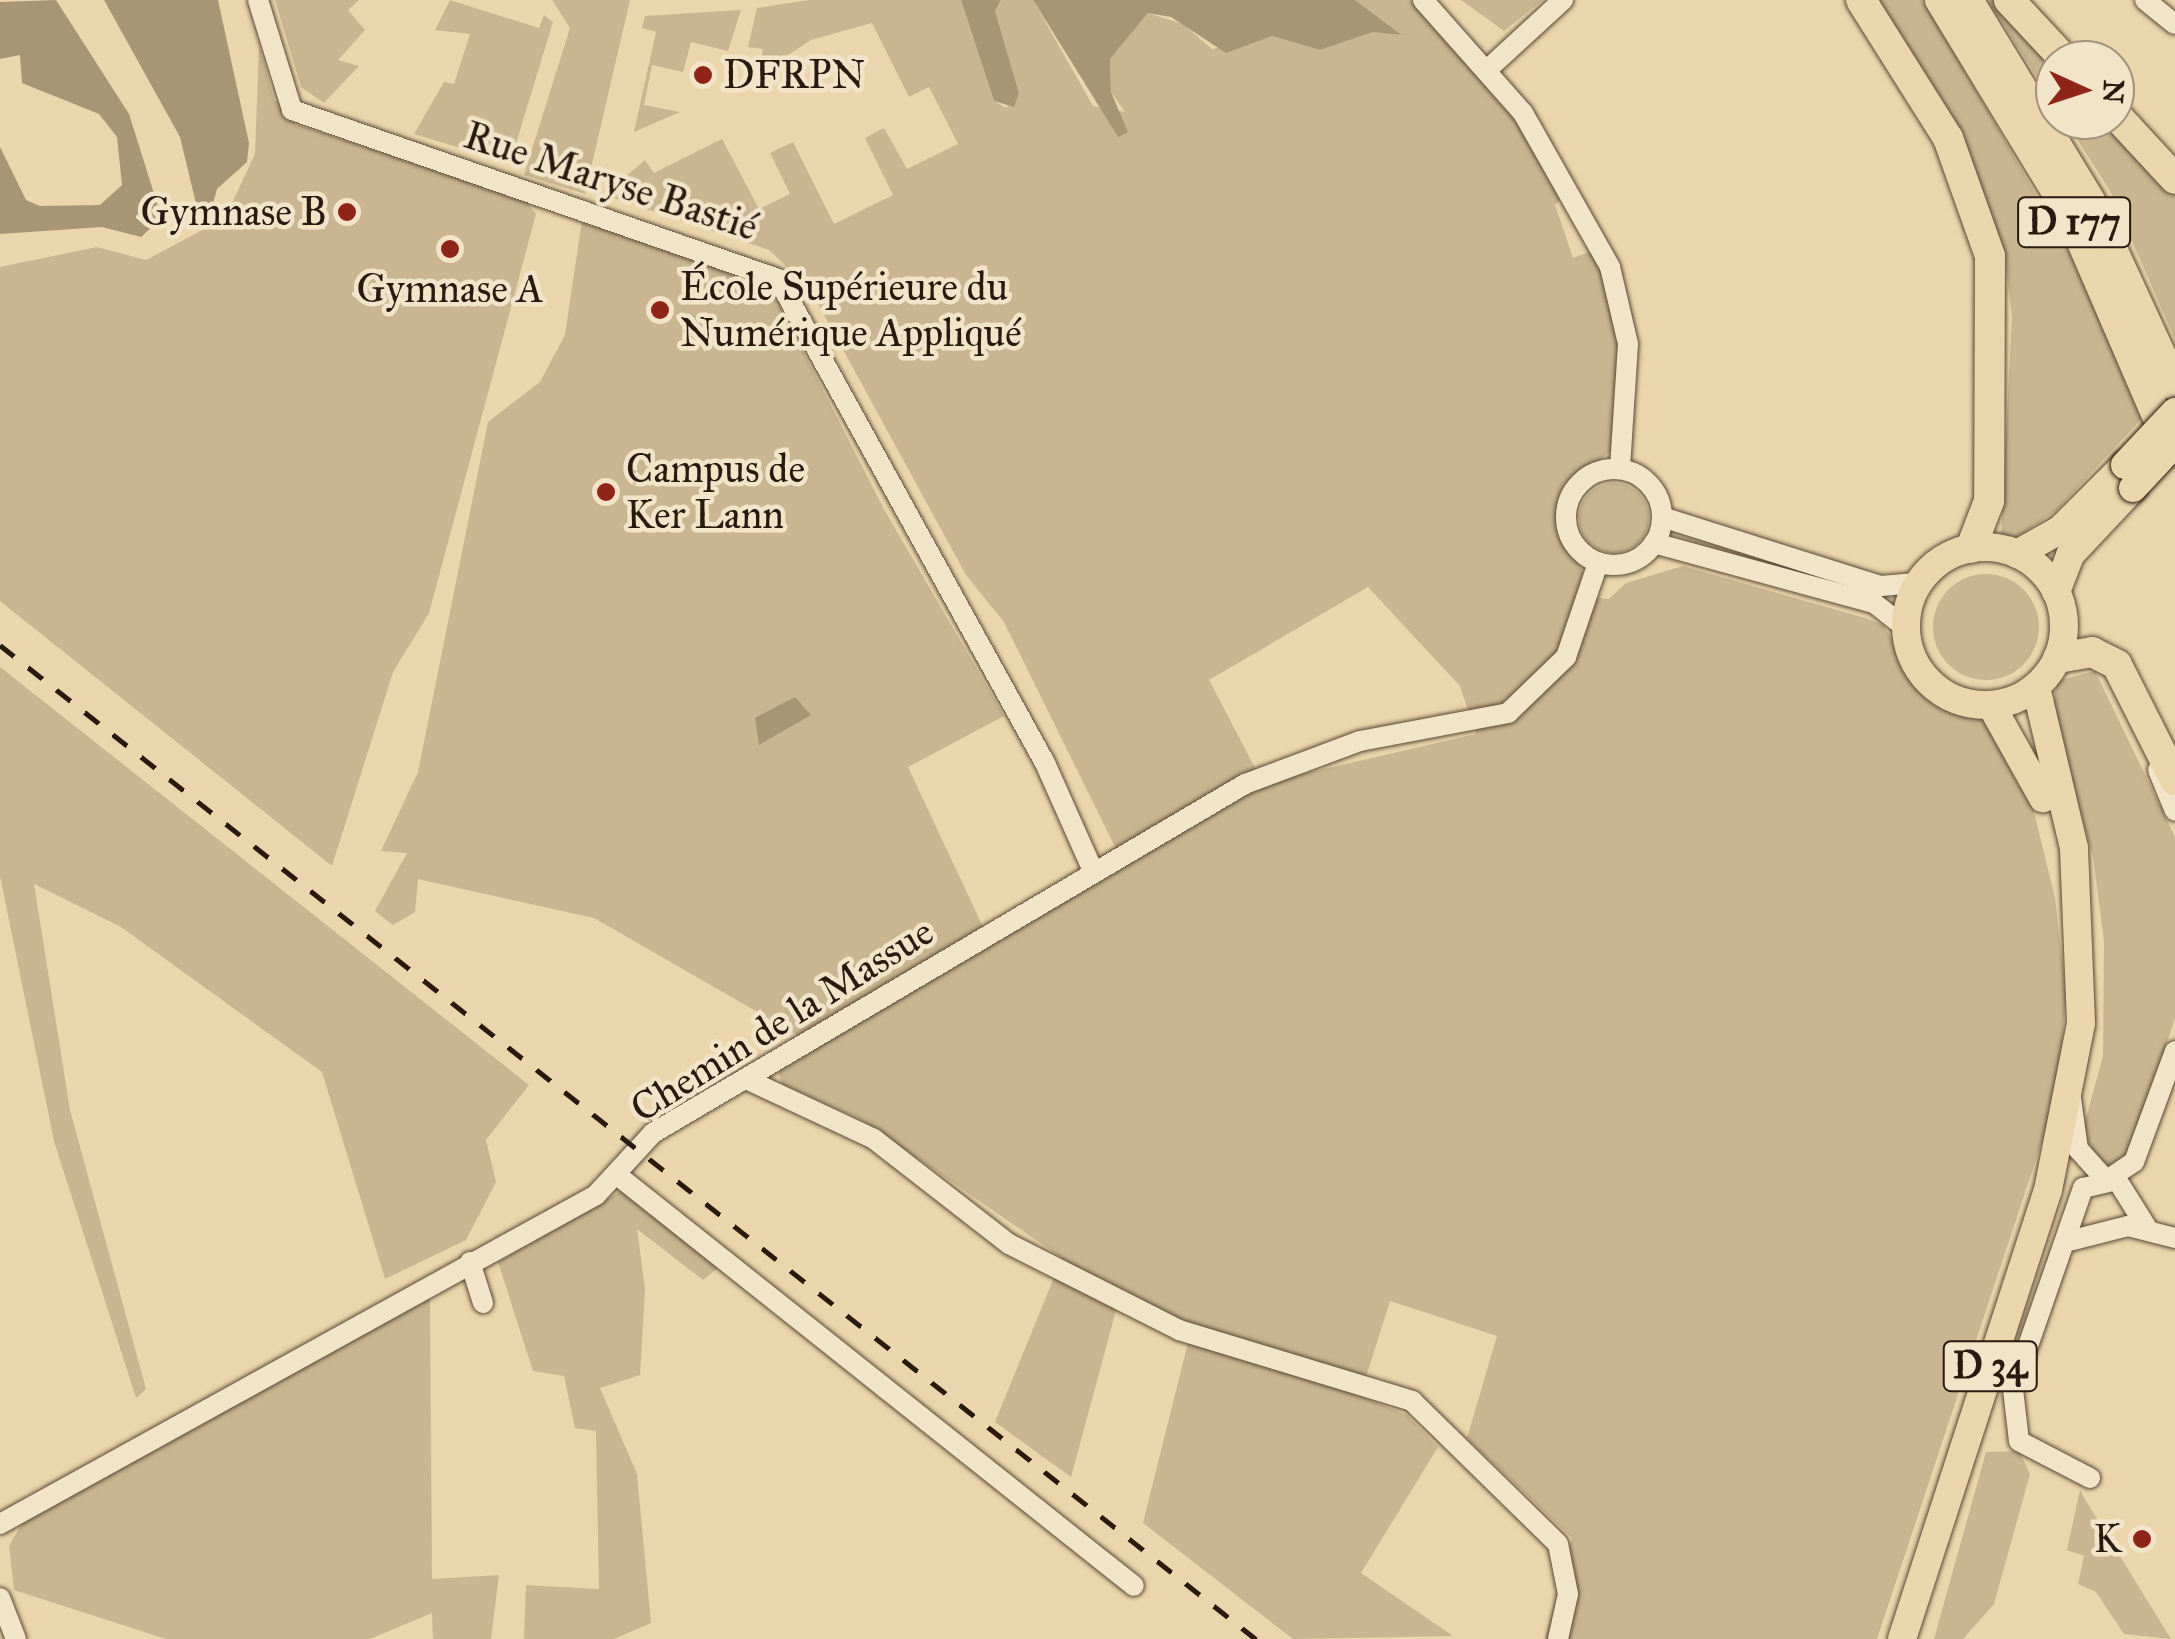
<!DOCTYPE html>
<meta charset="utf-8">
<style>
body{margin:0}
#map{position:relative;width:2175px;height:1639px;overflow:hidden;background:#ead5ac;font-family:"IM FELL Great Primer",serif}
div>[style]{position:absolute}
[style*='--x']{left:calc(var(--x)*1px);top:calc(var(--y)*1px);width:calc(var(--w)*1px);rotate:calc(var(--a)*1deg)}
.green>*{inset:0;background:#c9b591}
.round{border-radius:50%}
.water>*{inset:0;background:#a89576}
.roads{filter:drop-shadow(0 0 2px #594836) drop-shadow(0 0 2px #594836)}
.minor>*{height:20px;margin:-10px;padding:0 10px;transform-origin:10px;border-radius:10px;background:#f1e4c9}
.minor>.ring{margin:-10px;padding:0;box-sizing:content-box;background:none;border:20px solid #f1e4c9;border-radius:50%}
.major>*{height:28px;margin:-14px;padding:0 14px;transform-origin:14px;border-radius:14px;background:#ead5ac}
.major>.ring{margin:-14px;padding:0;box-sizing:content-box;background:none;border:28px solid #ead5ac;border-radius:50%}
.highway>*{height:30px;margin:-15px;padding:0 15px;transform-origin:15px;border-radius:15px;background:#ead5ac}
.rail>*{height:5px;margin-top:-2.5px;transform-origin:0;background:repeating-linear-gradient(90deg,#29190e 0 18px,transparent 0 36px)}
.bridges{filter:drop-shadow(0 0 2px #29190e) drop-shadow(0 0 2px #29190e)}
.major-bridge>*{height:28px;margin:-14px;padding:0 14px;transform-origin:14px;border-radius:14px;background:#ead5ac}
.dots>*{width:28px;height:28px;translate:-50% -50%;box-sizing:border-box;border:5px solid #f1e4c9;border-radius:50%}
span{translate:-50% -50%;white-space:nowrap;text-align:center;line-height:1.15;-webkit-text-stroke:9px #f1e4c9;paint-order:stroke}
.shield-label span{padding:2px 8px;background:#f1e4c9;border:2px solid;border-radius:8px;-webkit-text-stroke-width:0}
.shield-label{font-size:38px;color:#29190e;font-weight:700}
.poi-label{font-size:40px;color:#29190e}
.left{translate:0 -50%;text-align:left}
.right{translate:-100% -50%;text-align:right}
.street-label{font-size:40px;color:#29190e}
.north{position:absolute;left:2035px;top:40px;width:100px;height:100px;box-sizing:border-box;background:#f1e4c9;border:2px solid #a1937e;border-radius:50%;rotate:93deg;font-size:28px;font-weight:700;line-height:40px;text-align:center;color:#29190e}
.north::after{content:'';display:block;margin:auto;width:35px;height:45px;background:#8f2418;clip-path:polygon(50% 0,100% 100%,50% 72%,0 100%)}
</style>
<div id="map">
<div class="green">
<div style="clip-path:polygon(275px 0,359px 0,348px 10px,365px 30px,338px 60px,359px 66px,324px 103px,301px 87px)"></div>
<div style="clip-path:polygon(450px 0,539px 28px,544px 15px,553px 22px,510px 163px,414px 134px,444px 82px,454px 84px,470px 34px,435px 30px)"></div>
<div style="clip-path:polygon(552px 0,630px 0,585px 194px,524px 175px,570px 28px)"></div>
<div style="clip-path:polygon(evenodd,809px 0,961px 0,994px 101px,1006px 108px,1019px 93px,995px 11px,1001px 0,1033px 0,1093px 106px,1125px 112px,1111px 92px,1110px 59px,1148px 13px,1183px 24px,1212px 49px,1272px 36px,1320px 50px,1373px 32px,1401px 34px,1355px 0,1412px 0,1509px 105px,1565px 195px,1555px 205px,1573px 258px,1594px 250px,1605px 275px,1621px 358px,1612px 450px,1571px 483px,1560px 515px,1585px 579px,1575px 596px,1609px 599px,1626px 583px,1683px 566px,1865px 618px,1883px 625px,1927px 696px,1992px 723px,2033px 808px,2055px 898px,2066px 993px,2058px 1093px,1877px 1639px,1545px 1639px,1572px 1538px,1467px 1438px,1497px 1336px,1390px 1301px,1360px 1396px,1407px 1415px,1438px 1447px,1361px 1573px,1453px 1636px,1293px 1639px,1143px 1523px,1192px 1327px,1121px 1292px,1071px 1477px,995px 1422px,1062px 1258px,862px 1120px,782px 1084px,778px 1072px,807px 1055px,799px 1036px,594px 918px,418px 879px,415px 912px,393px 925px,375px 911px,407px 853px,381px 851px,418px 772px,488px 422px,540px 382px,565px 335px,582px 220px,767px 281px,885px 511px,1004px 716px,908px 767px,991px 944px,1124px 865px,1004px 622px,966px 575px,810px 289px,769px 250px,604px 195px,645px 160px,654px 173px,722px 139px,759px 209px,790px 194px,770px 153px,793px 142px,834px 224px,893px 195px,865px 138px,884px 128px,907px 169px,958px 144px,929px 87px,909px 97px,872px 23px,811px 40px,759px 74px,763px 49px,748px 47px,757px 8px,809px 0,1368px 587px,1460px 686px,1476px 734px,1263px 783px,1209px 680px,1368px 587px)"></div>
<div style="clip-path:polygon(1461px 0,1543px 0,1504px 31px)"></div>
<div style="clip-path:polygon(1872px 0,1922px 0,1938px 24px,2099px 305px,2144px 416px,2056px 511px,2017px 537px,2001px 536px,2012px 316px,2004px 250px,1969px 155px)"></div>
<div style="clip-path:polygon(1988px 0,2005px 0,2055px 60px,2055px 105px)"></div>
<div style="clip-path:polygon(741px 10px,728px 51px,691px 42px,683px 72px,652px 65px,644px 105px,680px 112px,634px 132px,656px 32px,642px 28px,645px 16px)"></div>
<div style="clip-path:polygon(259px 45px,274px 99px,295px 124px,524px 199px,536px 214px,429px 613px,393px 672px,332px 866px,0 601px,0 267px,97px 247px,146px 260px,225px 218px,255px 154px)"></div>
<div style="clip-path:polygon(2065px 120px,2112px 120px,2175px 189px,2175px 339px,2110px 191px)"></div>
<div class="round" style="left:1579px;top:483px;width:70px;height:70px"></div>
<div class="round" style="left:1933px;top:574px;width:106px;height:106px"></div>
<div style="clip-path:polygon(0 667px,529px 1085px,486px 1140px,496px 1182px,466px 1240px,385px 1279px,322px 1072px,121px 927px,34px 884px,70px 1110px,146px 1389px,136px 1398px,54px 1141px,0 876px)"></div>
<div style="clip-path:polygon(2095px 671px,2175px 837px,2175px 1018px,2131px 1153px,2107px 1170px,2082px 1133px,2103px 1056px,2104px 942px,2093px 856px,2052px 714px,2057px 681px)"></div>
<div style="clip-path:polygon(621px 1191px,644px 1195px,725px 1262px,703px 1280px,637px 1229px,645px 1289px,640px 1375px,600px 1388px,637px 1474px,651px 1623px,614px 1639px,524px 1639px,526px 1585px,599px 1589px,596px 1431px,575px 1428px,564px 1376px,533px 1371px,498px 1262px)"></div>
<div style="clip-path:polygon(430px 1294px,432px 1579px,499px 1575px,491px 1639px,433px 1639px,432px 1613px,370px 1639px,166px 1639px,14px 1590px,9px 1546px,24px 1520px)"></div>
<div style="clip-path:polygon(2019px 1451px,2030px 1474px,1994px 1604px,1963px 1639px,1934px 1639px,1986px 1452px)"></div>
<div style="clip-path:polygon(2080px 1490px,2086px 1501px,2171px 1639px,2124px 1634px,2096px 1592px,2078px 1584px,2084px 1556px,2067px 1550px)"></div>
</div>
<div class="water">
<div style="clip-path:polygon(56px 0,129px 114px,157px 203px,155px 224px,141px 237px,102px 227px,0 234px,0 147px,26px 200px,40px 206px,100px 205px,122px 185px,117px 137px,99px 114px,22px 83px,20px 55px,0 59px,0 2px)"></div>
<div style="clip-path:polygon(104px 0,218px 0,249px 143px,247px 162px,217px 189px,208px 221px,200px 220px,180px 137px)"></div>
<div style="clip-path:polygon(961px 0,1001px 0,995px 11px,1019px 93px,1014px 107px,994px 101px)"></div>
<div style="clip-path:polygon(1033px 0,1355px 0,1402px 35px,1373px 32px,1320px 50px,1272px 36px,1226px 53px,1171px 17px,1148px 13px,1110px 59px,1111px 92px,1128px 132px,1118px 137px)"></div>
<div style="clip-path:polygon(795px 697px,811px 715px,759px 745px,755px 718px)"></div>
</div>
<div class="roads">
<div class="minor">
<div style="--x:258;--y:0;--w:115;--a:72.8"></div>
<div style="--x:292;--y:110;--w:515;--a:19.17"></div>
<div style="--x:778;--y:279;--w:553;--a:61.12"></div>
<div style="--x:1045;--y:763;--w:118;--a:66"></div>
<div style="--x:1423;--y:0;--w:151;--a:48.5"></div>
<div style="--x:1523;--y:113;--w:177;--a:60.5"></div>
<div style="--x:1610;--y:267;--w:79;--a:76.8"></div>
<div style="--x:1628;--y:344;--w:125;--a:93.7"></div>
<div style="--x:2145;--y:0;--w:38;--a:39"></div>
<div style="--x:1488;--y:69;--w:102;--a:-42.6"></div>
<div class="ring" style="left:1566px;top:469px;width:76px;height:76px"></div>
<div style="--x:1662;--y:517;--w:230;--a:17.5"></div>
<div style="--x:1881;--y:586;--w:38;--a:-5"></div>
<div style="--x:1654;--y:543;--w:228;--a:15.3"></div>
<div style="--x:1874;--y:603;--w:42;--a:38.2"></div>
<div style="--x:2158;--y:770;--w:44;--a:67.5"></div>
<div style="--x:746;--y:1079;--w:141;--a:25.1"></div>
<div style="--x:874;--y:1139;--w:171;--a:37.9"></div>
<div style="--x:1009;--y:1244;--w:191;--a:26.8"></div>
<div style="--x:1179;--y:1330;--w:244;--a:16.9"></div>
<div style="--x:1412;--y:1401;--w:204;--a:44.4"></div>
<div style="--x:1558;--y:1544;--w:51;--a:78.7"></div>
<div style="--x:1568;--y:1594;--w:46;--a:102.5"></div>
<div style="--x:2070;--y:1092;--w:58;--a:82"></div>
<div style="--x:2078;--y:1149;--w:38;--a:48"></div>
<div style="--x:617;--y:1175;--w:660;--a:38.48"></div>
<div style="--x:2110;--y:1178;--w:29;--a:-34"></div>
<div style="--x:2134;--y:1162;--w:118;--a:-69.7"></div>
<div style="--x:2065;--y:1242;--w:65;--a:-14.3"></div>
<div style="--x:2128;--y:1226;--w:49;--a:14.3"></div>
<div style="--x:470;--y:1262;--w:43;--a:72.4"></div>
<div style="--x:2090;--y:1478;--w:80;--a:-152.5"></div>
<div style="--x:2019;--y:1441;--w:52;--a:-96.6"></div>
<div style="--x:2013;--y:1389;--w:213;--a:-70.8"></div>
<div style="--x:2083;--y:1188;--w:35;--a:-13"></div>
<div style="--x:2117;--y:1180;--w:57;--a:58"></div>
<div style="--x:0;--y:1524;--w:681;--a:-28.9"></div>
<div style="--x:596;--y:1195;--w:84;--a:-47.4"></div>
<div style="--x:653;--y:1133;--w:687;--a:-30.52"></div>
<div style="--x:1245;--y:784;--w:123;--a:-20.5"></div>
<div style="--x:1360;--y:741;--w:151;--a:-10.7"></div>
<div style="--x:1508;--y:713;--w:81;--a:-44"></div>
<div style="--x:1566;--y:657;--w:99;--a:-71.2"></div>
<div style="--x:0;--y:1598;--w:44;--a:68.7"></div>
</div>
<div class="major">
<div class="ring" style="left:1906px;top:547px;width:130px;height:130px"></div>
<div style="--x:2017;--y:554;--w:49;--a:-29.2"></div>
<div style="--x:2060;--y:530;--w:92;--a:-45"></div>
<div style="--x:2056;--y:592;--w:40;--a:-69"></div>
<div style="--x:2070;--y:555;--w:92;--a:-46.8"></div>
<div style="--x:1991;--y:705;--w:107;--a:60.8"></div>
<div style="--x:1902;--y:1639;--w:472;--a:-72"></div>
<div style="--x:2048;--y:1190;--w:170;--a:-78.8"></div>
<div style="--x:2081;--y:1023;--w:175;--a:-92.3"></div>
<div style="--x:2074;--y:848;--w:165;--a:-103.3"></div>
</div>
<div class="highway">
<div style="--x:1861;--y:0;--w:163;--a:57.8"></div>
<div style="--x:1948;--y:138;--w:125;--a:70.4"></div>
<div style="--x:1990;--y:256;--w:245;--a:90.2"></div>
<div style="--x:1989;--y:501;--w:50;--a:111"></div>
<div style="--x:1940;--y:0;--w:250;--a:58.7"></div>
<div style="--x:2070;--y:214;--w:256;--a:66.7"></div>
<div style="--x:1968;--y:0;--w:235;--a:58.7"></div>
<div style="--x:2090;--y:201;--w:204;--a:65.3"></div>
<div style="--x:2009;--y:0;--w:82;--a:47"></div>
<div style="--x:2115;--y:114;--w:88;--a:47.3"></div>
<div style="--x:2058;--y:658;--w:35;--a:-10"></div>
<div style="--x:2092;--y:652;--w:28;--a:27"></div>
<div style="--x:2117;--y:665;--w:129;--a:63.2"></div>
</div>
</div>
<div class="rail">
<div style="--x:0;--y:645;--w:1602;--a:38.36"></div>
</div>
<div class="bridges">
<div class="major-bridge">
<div style="--x:2125;--y:465;--w:73;--a:-46.7"></div>
<div style="--x:2133;--y:488;--w:62;--a:-47"></div>
</div>
</div>
<div class="dots">
<div style="left:703px;top:75px;background:#8f2418"></div>
<div style="left:347px;top:212px;background:#8f2418"></div>
<div style="left:450px;top:249px;background:#8f2418"></div>
<div style="left:660px;top:310px;background:#8f2418"></div>
<div style="left:606px;top:492px;background:#8f2418"></div>
<div style="left:2142px;top:1539px;background:#8f2418"></div>
</div>
<div class="shield-label">
<span style="left:2074px;top:222px">D 177</span>
<span style="left:1990px;top:1366px">D 34</span>
</div>
<div class="poi-label">
<span class="left" style="left:723px;top:75px">DFRPN</span>
<span class="right" style="left:327px;top:212px">Gymnase B</span>
<span class="left" style="left:680px;top:310px">École Supérieure du<br>Numérique Appliqué</span>
<span style="left:450px;top:289px">Gymnase A</span>
<span class="left" style="left:626px;top:492px">Campus de<br>Ker Lann</span>
<span class="right" style="left:2122px;top:1539px">K</span>
</div>
<div class="street-label">
<span style="left:611px;top:181px;rotate:18deg">Rue Maryse Bastié</span>
<span style="left:782px;top:1020px;rotate:-32deg">Chemin de la Massue</span>
</div>
<div class="north">N</div>
</div>
